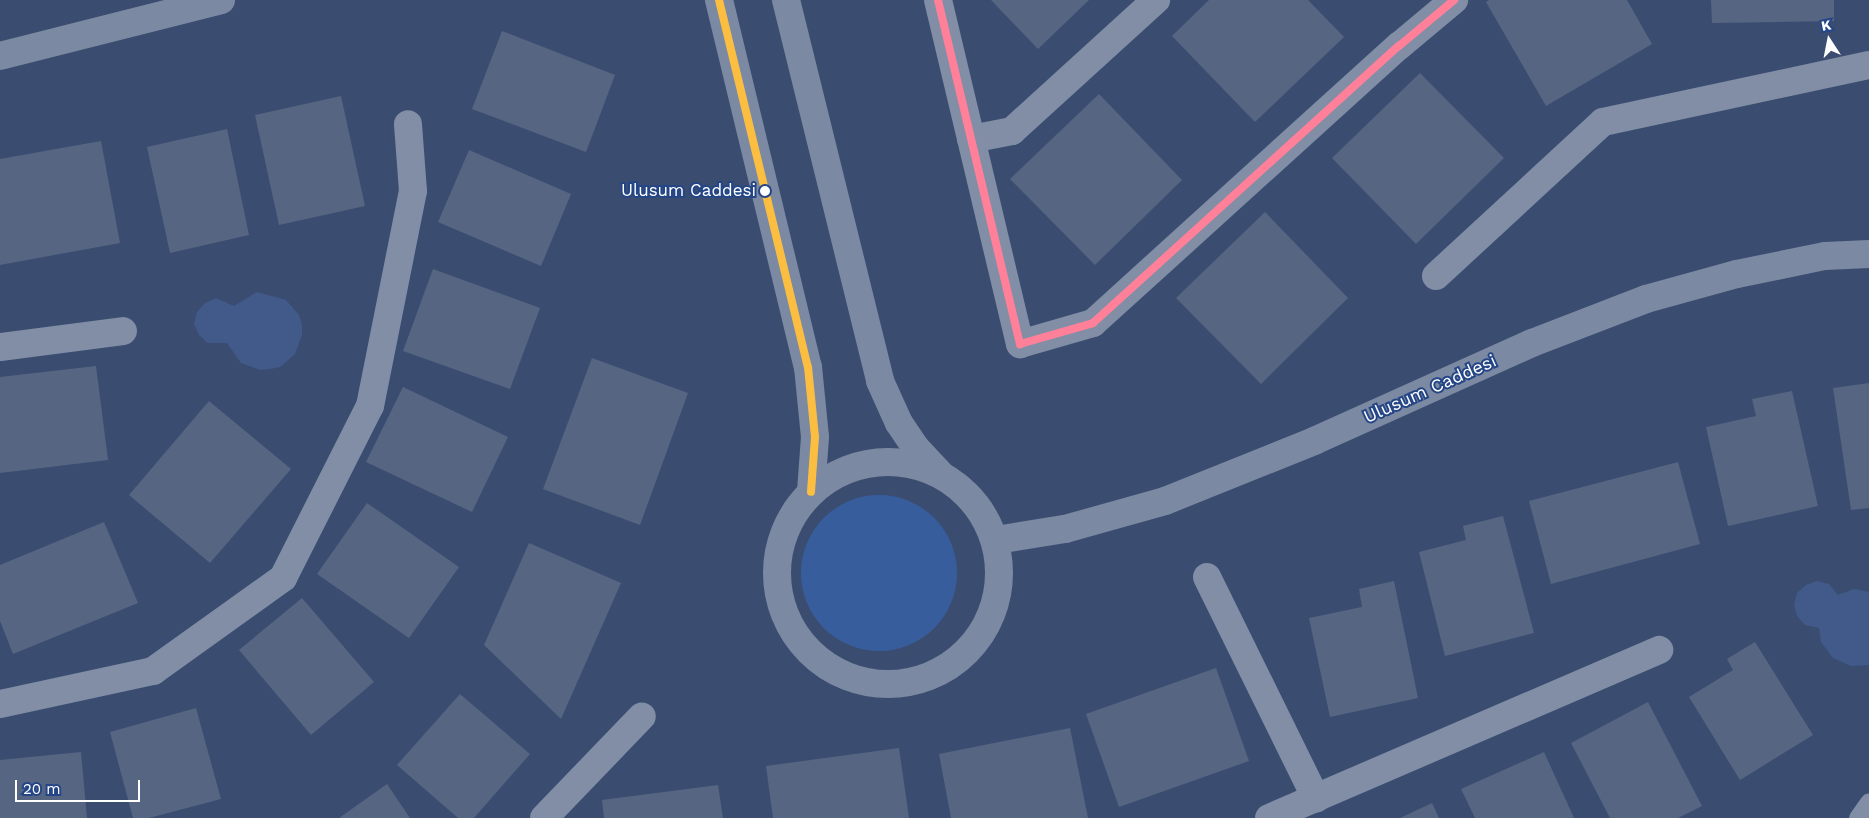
<!DOCTYPE html>
<style>
body{margin:0}
#map{position:relative;width:1869px;height:818px;overflow:hidden;background:#3a4d71;font-family:"Work Sans",sans-serif}
div>[style]{position:absolute}
[style*='--x']{left:calc(var(--x)*1px);top:calc(var(--y)*1px);width:calc(var(--w)*1px);rotate:calc(var(--a)*1deg)}
.green>*{inset:0;background:#385d9d}
.round{border-radius:50%}
.water>*{inset:0;background:#425a89}
.building>*{inset:0;background:#566582}
.lane>*{height:19px;margin:-9.5px;padding:0 9.5px;transform-origin:9.5px;border-radius:9.5px;background:#818ea6}
.street>*{height:28px;margin:-14px;padding:0 14px;transform-origin:14px;border-radius:14px;background:#818ea6}
.secondary>*{height:28px;margin:-14px;padding:0 14px;transform-origin:14px;border-radius:14px;background:#7c89a2}
.secondary>.ring{margin:-14px;padding:0;box-sizing:content-box;background:none;border:28px solid #7c89a2;border-radius:50%}
.bus-1>*{height:8px;margin:-4px;padding:0 4px;transform-origin:4px;border-radius:4px;background:#fbbe40}
.bus-2>*{height:8px;margin:-4px;padding:0 4px;transform-origin:4px;border-radius:4px;background:#ff8098}
.dots>*{width:14px;height:14px;translate:-50% -50%;box-sizing:border-box;border:2px solid #244687;border-radius:50%}
span{translate:-50% -50%;white-space:nowrap;text-align:center;line-height:1.15;-webkit-text-stroke:4px #244687;paint-order:stroke}
.bus-label{font-size:17px;color:#fff}
.right{translate:-100% -50%;text-align:right}
.street-label{font-size:18px;color:#fff}
.north{position:absolute;left:1804px;top:15px;width:50px;height:50px;-webkit-text-stroke:4px #244687;paint-order:stroke;rotate:349deg;font-size:14px;font-weight:700;line-height:20px;text-align:center;color:#fff}
.north::after{content:'';display:block;margin:auto;width:18px;height:22px;background:#fff;clip-path:polygon(50% 0,100% 100%,50% 72%,0 100%)}
.scale{position:absolute;left:15px;top:780px;width:125px;height:22px;box-sizing:border-box;border:2px solid #fff;border-top:0;padding-left:6px;font-size:15px;line-height:18px;white-space:nowrap;color:#fff;-webkit-text-stroke:4px #244687;paint-order:stroke}
</style>
<div id="map">
<div class="green">
<div class="round" style="left:801px;top:495px;width:156px;height:156px"></div>
</div>
<div class="water">
<div style="clip-path:polygon(257px 292px,286px 300px,299px 315px,302px 325px,302px 335px,295px 354px,280px 367px,270px 369px,260px 370px,241px 363px,227px 343px,208px 343px,199px 335px,194px 324px,197px 312px,205px 303px,216px 298px,234px 306px)"></div>
<div style="clip-path:polygon(1817px 581px,1829px 584px,1838px 595px,1854px 589px,1869px 592px,1869px 665px,1851px 666px,1833px 658px,1821px 642px,1819px 628px,1805px 625px,1797px 616px,1794px 605px,1797px 593px,1806px 585px)"></div>
</div>
<div class="building">
<div style="clip-path:polygon(991px 0,1089px 0,1038px 49px)"></div>
<div style="clip-path:polygon(1209px 0,1308px 0,1344px 37px,1255px 122px,1172px 36px)"></div>
<div style="clip-path:polygon(1489px 0,1627px 0,1652px 44px,1546px 106px,1486px 2px)"></div>
<div style="clip-path:polygon(1711px 0,1834px 0,1834px 21px,1712px 23px)"></div>
<div style="clip-path:polygon(502px 31px,615px 75px,586px 152px,472px 109px)"></div>
<div style="clip-path:polygon(1420px 73px,1504px 158px,1416px 244px,1332px 158px)"></div>
<div style="clip-path:polygon(1099px 94px,1182px 180px,1095px 265px,1010px 179px)"></div>
<div style="clip-path:polygon(341px 96px,365px 206px,279px 225px,255px 115px)"></div>
<div style="clip-path:polygon(227px 129px,249px 235px,170px 253px,147px 147px)"></div>
<div style="clip-path:polygon(101px 141px,120px 243px,0 265px,0 159px)"></div>
<div style="clip-path:polygon(469px 150px,571px 194px,541px 266px,438px 222px)"></div>
<div style="clip-path:polygon(1265px 212px,1348px 298px,1261px 384px,1176px 298px)"></div>
<div style="clip-path:polygon(433px 269px,540px 308px,510px 389px,403px 351px)"></div>
<div style="clip-path:polygon(592px 358px,688px 393px,640px 525px,543px 489px)"></div>
<div style="clip-path:polygon(96px 366px,108px 460px,0 473px,0 377px)"></div>
<div style="clip-path:polygon(1869px 383px,1869px 508px,1851px 510px,1833px 388px)"></div>
<div style="clip-path:polygon(403px 387px,508px 437px,472px 512px,366px 462px)"></div>
<div style="clip-path:polygon(1792px 391px,1818px 506px,1728px 526px,1706px 427px,1756px 416px,1752px 399px)"></div>
<div style="clip-path:polygon(209px 401px,291px 469px,210px 563px,129px 495px)"></div>
<div style="clip-path:polygon(1678px 462px,1700px 544px,1551px 584px,1529px 501px)"></div>
<div style="clip-path:polygon(367px 503px,459px 567px,409px 638px,317px 574px)"></div>
<div style="clip-path:polygon(1503px 516px,1534px 633px,1445px 656px,1419px 552px,1466px 540px,1463px 526px)"></div>
<div style="clip-path:polygon(104px 522px,138px 603px,13px 654px,0 621px,0 565px)"></div>
<div style="clip-path:polygon(529px 543px,621px 583px,561px 719px,484px 645px)"></div>
<div style="clip-path:polygon(1394px 581px,1418px 698px,1330px 717px,1309px 618px,1362px 607px,1359px 589px)"></div>
<div style="clip-path:polygon(302px 598px,374px 682px,311px 735px,239px 650px)"></div>
<div style="clip-path:polygon(1755px 642px,1813px 735px,1740px 780px,1689px 697px,1733px 670px,1727px 659px)"></div>
<div style="clip-path:polygon(1216px 668px,1249px 761px,1119px 807px,1086px 714px)"></div>
<div style="clip-path:polygon(460px 694px,530px 754px,474px 818px,458px 818px,397px 765px)"></div>
<div style="clip-path:polygon(1648px 702px,1702px 806px,1678px 818px,1610px 818px,1571px 743px)"></div>
<div style="clip-path:polygon(196px 708px,221px 799px,149px 818px,133px 818px,110px 732px)"></div>
<div style="clip-path:polygon(1070px 728px,1088px 818px,951px 818px,939px 754px)"></div>
<div style="clip-path:polygon(899px 748px,909px 818px,773px 818px,766px 766px)"></div>
<div style="clip-path:polygon(81px 752px,87px 818px,0 818px,0 760px)"></div>
<div style="clip-path:polygon(1544px 752px,1574px 818px,1475px 818px,1461px 789px)"></div>
<div style="clip-path:polygon(387px 784px,410px 818px,339px 818px)"></div>
<div style="clip-path:polygon(718px 785px,723px 818px,604px 818px,602px 800px)"></div>
<div style="clip-path:polygon(1432px 803px,1439px 818px,1400px 818px)"></div>
</div>
<div class="lane">
<div style="--x:1858;--y:818;--w:19;--a:-55"></div>
</div>
<div class="street">
<div style="--x:938;--y:0;--w:354;--a:76.6"></div>
<div style="--x:1020;--y:344;--w:76;--a:-16"></div>
<div style="--x:1093;--y:323;--w:413;--a:-42.2"></div>
<div style="--x:1399;--y:46;--w:72;--a:-39.9"></div>
<div style="--x:971;--y:139;--w:42;--a:-11"></div>
<div style="--x:1012;--y:131;--w:195;--a:-42.3"></div>
<div style="--x:1436;--y:276;--w:227;--a:-42.7"></div>
<div style="--x:1603;--y:122;--w:272;--a:-12.1"></div>
<div style="--x:0;--y:347;--w:124;--a:-7.4"></div>
<div style="--x:1207;--y:577;--w:247;--a:63.8"></div>
<div style="--x:0;--y:704;--w:157;--a:-12.2"></div>
<div style="--x:153;--y:671;--w:160;--a:-35.6"></div>
<div style="--x:283;--y:578;--w:193;--a:-63.2"></div>
<div style="--x:370;--y:406;--w:219;--a:-78.7"></div>
<div style="--x:413;--y:191;--w:67;--a:-94.3"></div>
<div style="--x:544;--y:818;--w:141;--a:-46.1"></div>
<div style="--x:1269;--y:818;--w:425;--a:-23.3"></div>
</div>
<div class="secondary">
<div style="--x:719;--y:0;--w:378;--a:76.4"></div>
<div style="--x:808;--y:367;--w:70;--a:84.3"></div>
<div style="--x:815;--y:437;--w:55;--a:94.2"></div>
<div style="--x:786;--y:0;--w:392;--a:76.1"></div>
<div style="--x:880;--y:381;--w:46;--a:65.7"></div>
<div style="--x:899;--y:423;--w:29;--a:56"></div>
<div style="--x:915;--y:447;--w:37;--a:47"></div>
<div style="--x:0;--y:56;--w:228;--a:-14.2"></div>
<div class="ring" style="left:777px;top:462px;width:194px;height:194px"></div>
<div style="--x:996;--y:540;--w:70;--a:-9.1"></div>
<div style="--x:1065;--y:529;--w:104;--a:-15.6"></div>
<div style="--x:1165;--y:501;--w:161;--a:-21.9"></div>
<div style="--x:1314;--y:441;--w:239;--a:-24.2"></div>
<div style="--x:1532;--y:343;--w:122;--a:-21.1"></div>
<div style="--x:1646;--y:299;--w:94;--a:-15.4"></div>
<div style="--x:1737;--y:274;--w:90;--a:-11.6"></div>
<div style="--x:1825;--y:256;--w:44;--a:-2.6"></div>
</div>
<div class="bus-1">
<div style="--x:719;--y:0;--w:378;--a:76.4"></div>
<div style="--x:808;--y:367;--w:70;--a:84.3"></div>
<div style="--x:815;--y:437;--w:55;--a:94.2"></div>
</div>
<div class="bus-2">
<div style="--x:938;--y:0;--w:354;--a:76.6"></div>
<div style="--x:1020;--y:344;--w:76;--a:-16"></div>
<div style="--x:1093;--y:323;--w:413;--a:-42.2"></div>
<div style="--x:1399;--y:46;--w:72;--a:-39.9"></div>
</div>
<div class="dots">
<div style="left:765px;top:191px;background:#fff"></div>
</div>
<div class="bus-label">
<span class="right" style="left:756px;top:191px">Ulusum Caddesi</span>
</div>
<div class="street-label">
<span style="left:1430px;top:389px;rotate:-24deg">Ulusum Caddesi</span>
</div>
<div class="north">K</div>
<div class="scale">20 m</div>
</div>
